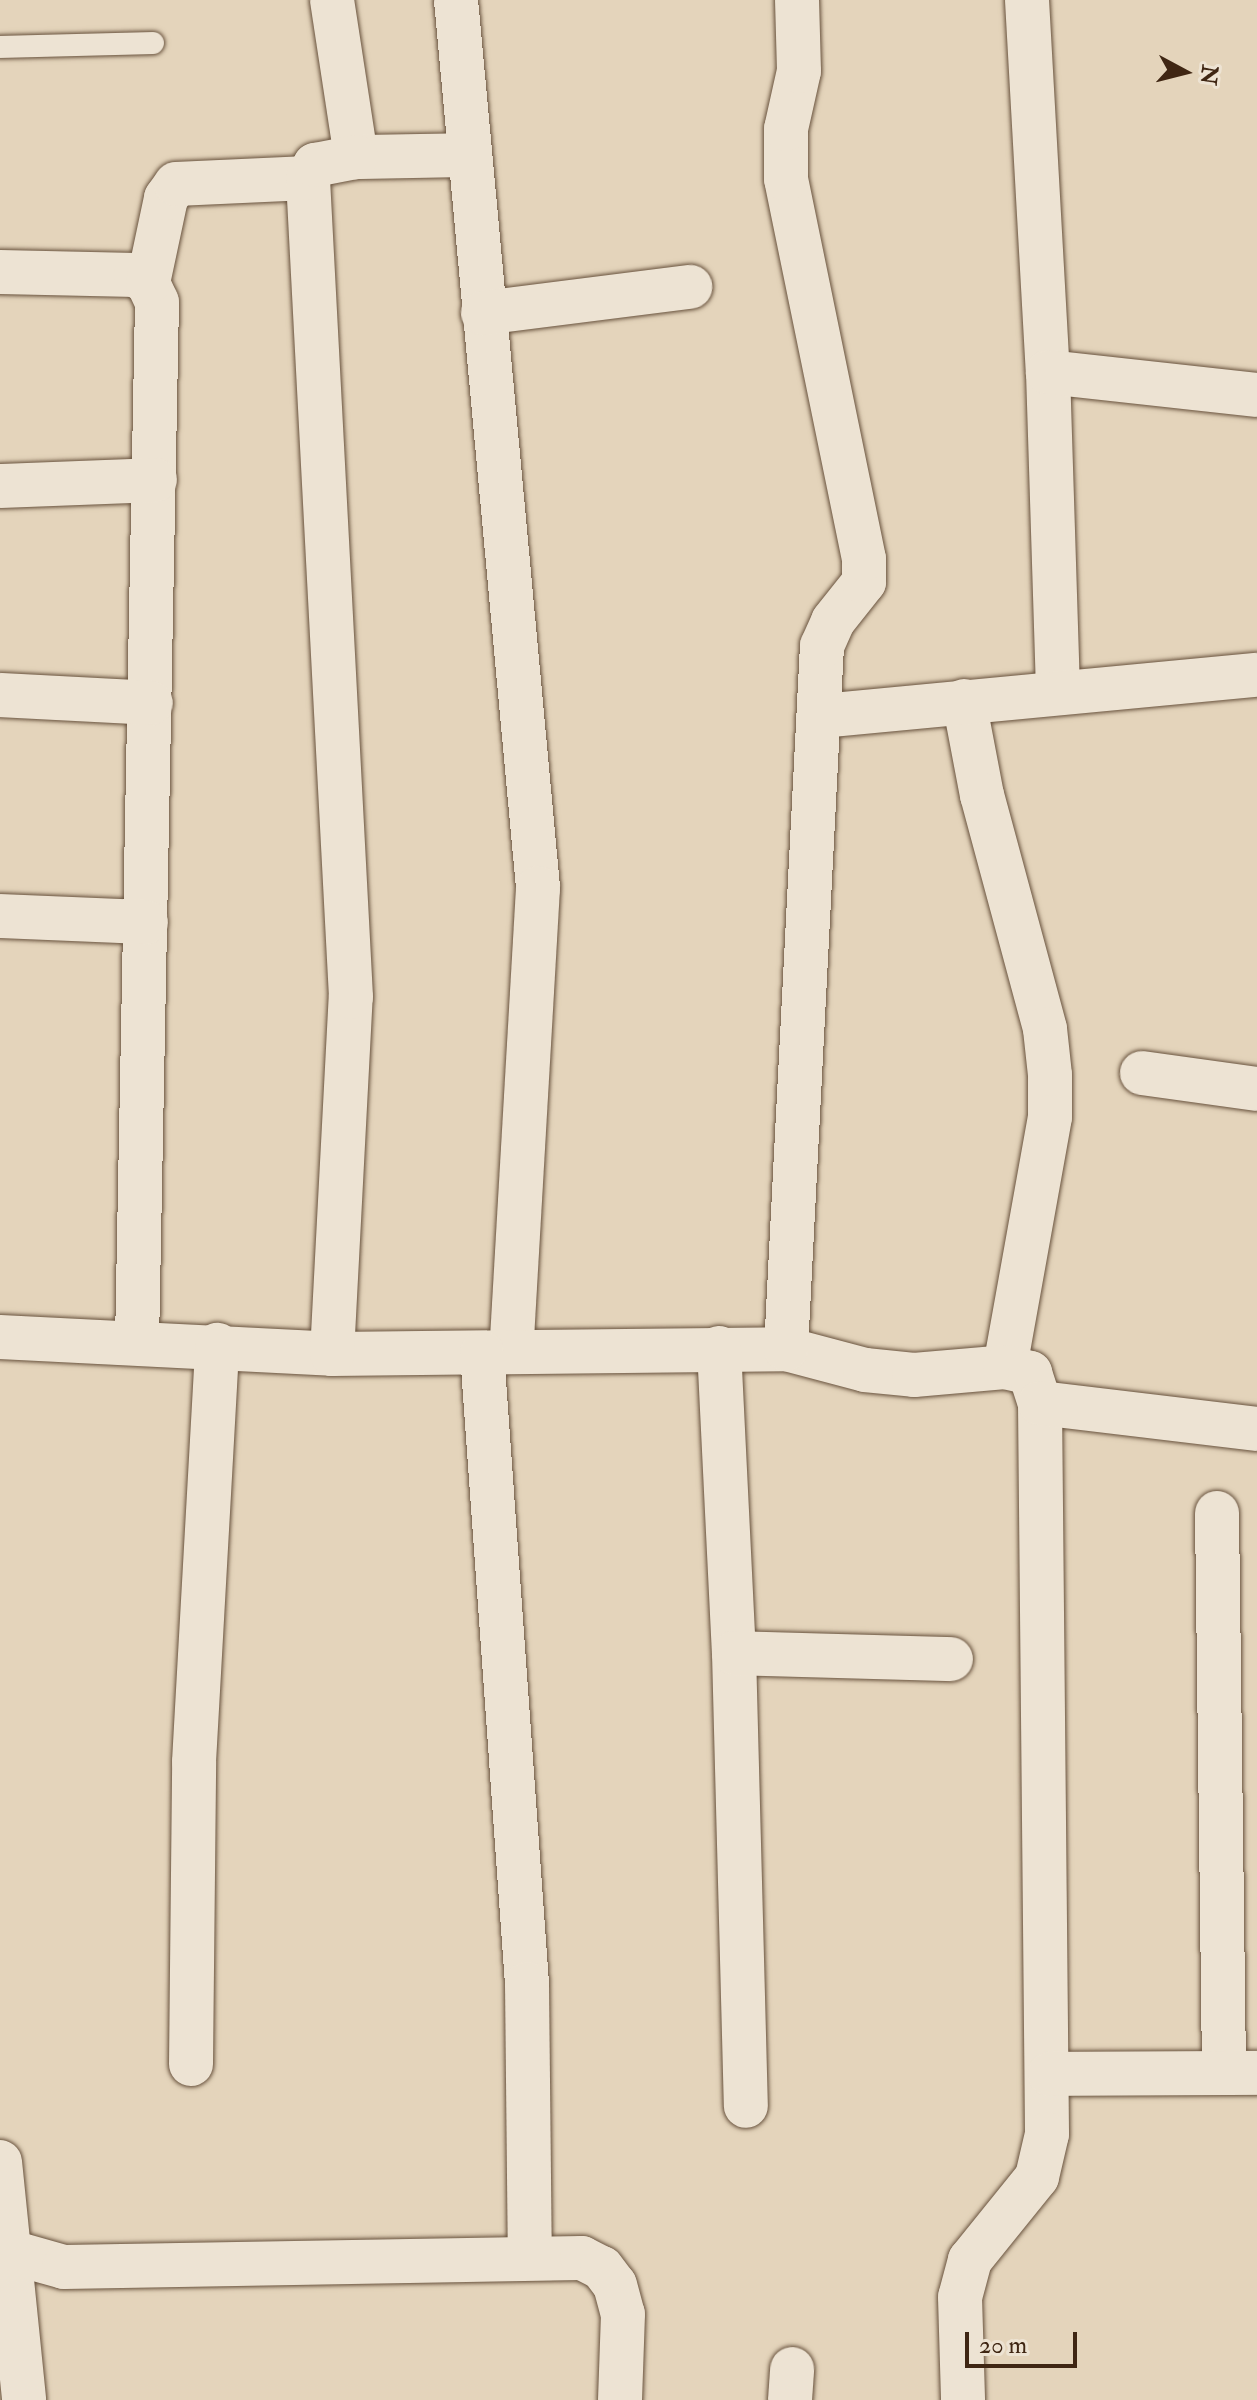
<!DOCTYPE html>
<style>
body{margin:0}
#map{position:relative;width:1257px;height:2400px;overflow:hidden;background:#e4d4bb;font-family:"IM FELL Double Pica",serif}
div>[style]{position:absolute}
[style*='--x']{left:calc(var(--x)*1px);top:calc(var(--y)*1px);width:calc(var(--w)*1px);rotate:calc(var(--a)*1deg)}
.roads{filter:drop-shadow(0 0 2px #68523d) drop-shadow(0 0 2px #68523d)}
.lane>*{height:22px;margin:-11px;padding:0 11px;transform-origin:11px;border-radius:11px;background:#ede3d3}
.street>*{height:44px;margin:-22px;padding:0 22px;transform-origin:22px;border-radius:22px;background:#ede3d3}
span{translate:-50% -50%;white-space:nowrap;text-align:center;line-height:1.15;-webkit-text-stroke:8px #ede3d3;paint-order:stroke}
.north{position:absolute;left:1145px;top:32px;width:80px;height:80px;-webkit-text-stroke:6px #ede3d3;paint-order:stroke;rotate:97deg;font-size:22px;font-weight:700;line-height:32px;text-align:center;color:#3f2613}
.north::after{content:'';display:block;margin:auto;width:28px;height:36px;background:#3f2613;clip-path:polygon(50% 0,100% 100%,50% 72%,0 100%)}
.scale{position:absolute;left:965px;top:2332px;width:112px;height:36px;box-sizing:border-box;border:4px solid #3f2613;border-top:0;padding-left:10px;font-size:24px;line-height:28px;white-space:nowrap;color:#3f2613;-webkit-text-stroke:6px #ede3d3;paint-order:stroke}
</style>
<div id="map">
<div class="roads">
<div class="lane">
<div style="--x:0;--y:47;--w:153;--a:-1.5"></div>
</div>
<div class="street">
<div style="--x:332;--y:0;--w:159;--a:81.3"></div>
<div style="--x:356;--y:157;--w:114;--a:-1"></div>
<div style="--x:456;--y:0;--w:892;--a:84.72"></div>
<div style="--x:538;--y:888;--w:464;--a:93.3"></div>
<div style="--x:1027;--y:0;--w:373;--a:86.8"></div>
<div style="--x:1048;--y:372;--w:321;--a:88.2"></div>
<div style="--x:0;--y:272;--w:136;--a:1.3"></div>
<div style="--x:136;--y:275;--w:14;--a:34"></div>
<div style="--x:148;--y:283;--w:21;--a:65"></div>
<div style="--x:157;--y:302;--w:1040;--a:91.1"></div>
<div style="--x:148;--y:283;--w:87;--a:-78"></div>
<div style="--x:166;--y:198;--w:17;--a:-54"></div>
<div style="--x:176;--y:184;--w:132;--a:-2.6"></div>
<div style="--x:483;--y:313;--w:209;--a:-7.2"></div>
<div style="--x:1048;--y:372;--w:210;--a:6.3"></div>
<div style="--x:0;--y:486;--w:155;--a:-2.2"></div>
<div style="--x:0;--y:695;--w:151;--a:3"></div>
<div style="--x:964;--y:701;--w:96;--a:79.2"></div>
<div style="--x:982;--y:795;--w:242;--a:74.9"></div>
<div style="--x:1045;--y:1029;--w:46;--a:83.8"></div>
<div style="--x:1050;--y:1075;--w:42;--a:90"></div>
<div style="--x:1050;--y:1117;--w:254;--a:100.2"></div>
<div style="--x:821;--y:716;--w:438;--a:-5.4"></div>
<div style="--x:0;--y:916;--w:146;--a:2.4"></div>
<div style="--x:1142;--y:1073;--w:116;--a:7.9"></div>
<div style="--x:0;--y:1337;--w:332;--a:2.9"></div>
<div style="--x:332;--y:1354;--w:454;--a:-0.6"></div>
<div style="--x:786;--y:1349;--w:82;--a:14.9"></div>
<div style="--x:865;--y:1370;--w:49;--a:5.8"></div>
<div style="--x:914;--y:1375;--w:91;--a:-5"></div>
<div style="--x:1005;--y:1367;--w:26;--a:13"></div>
<div style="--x:1030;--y:1373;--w:32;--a:72"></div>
<div style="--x:1040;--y:1403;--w:731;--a:89.45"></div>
<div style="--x:1047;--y:2134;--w:44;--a:103.1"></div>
<div style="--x:1037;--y:2177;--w:107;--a:128.9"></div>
<div style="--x:970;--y:2260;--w:38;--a:105"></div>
<div style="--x:960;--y:2297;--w:103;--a:88.3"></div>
<div style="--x:719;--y:1348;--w:305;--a:87.2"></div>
<div style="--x:734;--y:1653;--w:453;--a:88.5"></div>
<div style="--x:786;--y:1349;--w:704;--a:-87.07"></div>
<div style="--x:822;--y:646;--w:27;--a:-66"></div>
<div style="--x:833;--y:621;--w:50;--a:-51.5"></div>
<div style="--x:864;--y:582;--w:23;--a:-90"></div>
<div style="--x:864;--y:559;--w:388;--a:-101.6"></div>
<div style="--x:786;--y:179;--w:50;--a:-90"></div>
<div style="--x:786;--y:129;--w:59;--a:-77.4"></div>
<div style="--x:799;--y:71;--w:71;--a:-91.6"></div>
<div style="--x:482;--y:1353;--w:633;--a:85.92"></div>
<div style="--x:527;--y:1984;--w:272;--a:89.4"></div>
<div style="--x:332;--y:1354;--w:358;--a:-87"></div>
<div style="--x:351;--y:997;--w:820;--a:-93.01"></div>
<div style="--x:308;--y:178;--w:15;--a:-62"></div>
<div style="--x:315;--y:165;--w:42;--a:-11"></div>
<div style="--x:1040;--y:1403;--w:219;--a:6.8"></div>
<div style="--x:1217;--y:1513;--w:560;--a:89.28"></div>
<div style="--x:734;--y:1653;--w:217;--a:1.6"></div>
<div style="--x:191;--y:2064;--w:302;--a:-89.4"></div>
<div style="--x:194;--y:1762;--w:418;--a:-86.8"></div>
<div style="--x:1050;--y:2074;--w:207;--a:-0.3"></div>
<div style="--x:0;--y:2162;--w:239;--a:84.2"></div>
<div style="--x:0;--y:2249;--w:66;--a:15.7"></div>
<div style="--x:64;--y:2267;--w:518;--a:-1"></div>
<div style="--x:582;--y:2258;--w:22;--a:27"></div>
<div style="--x:602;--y:2268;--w:21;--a:53"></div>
<div style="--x:615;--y:2285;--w:30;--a:75"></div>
<div style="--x:623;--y:2314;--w:86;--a:92"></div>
<div style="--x:790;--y:2400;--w:31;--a:-86"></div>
</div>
</div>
<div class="north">N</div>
<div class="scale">20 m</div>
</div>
